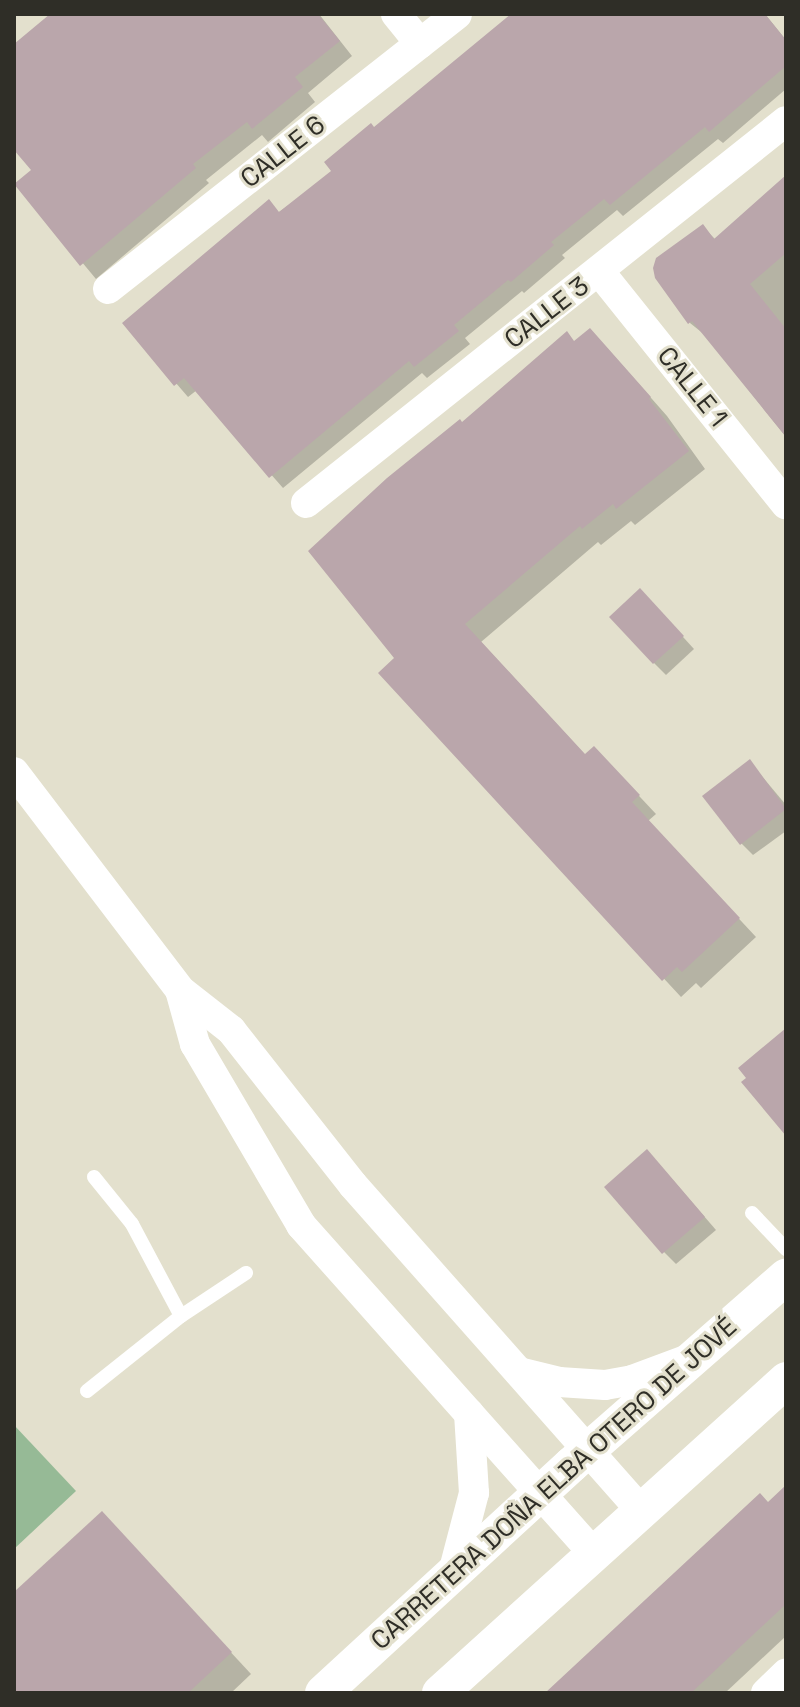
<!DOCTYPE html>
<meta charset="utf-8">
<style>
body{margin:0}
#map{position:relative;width:800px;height:1707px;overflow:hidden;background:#e3e0cd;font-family:"Space Grotesk",sans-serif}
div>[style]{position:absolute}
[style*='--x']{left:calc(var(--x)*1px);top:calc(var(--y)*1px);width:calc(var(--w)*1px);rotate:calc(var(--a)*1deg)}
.green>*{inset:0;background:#96ba96}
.shadow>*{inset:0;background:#0003}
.building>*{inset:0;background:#baa6ab}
.service>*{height:14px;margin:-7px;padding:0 7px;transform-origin:7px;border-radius:7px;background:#fff}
.minor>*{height:30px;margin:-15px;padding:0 15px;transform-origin:15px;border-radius:15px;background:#fff}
.tertiary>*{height:36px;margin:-18px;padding:0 18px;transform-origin:18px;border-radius:18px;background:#fff}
span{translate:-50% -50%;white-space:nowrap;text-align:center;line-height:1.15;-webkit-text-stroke:6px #e3e0cd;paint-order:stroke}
.street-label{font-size:26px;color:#2f2e27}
.frame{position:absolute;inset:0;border:16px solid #2f2e27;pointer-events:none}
</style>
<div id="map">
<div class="green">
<div style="clip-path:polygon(14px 1425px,76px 1491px,14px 1549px)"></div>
</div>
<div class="shadow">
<div style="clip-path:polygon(55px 14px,319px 14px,352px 56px,308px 93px,315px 102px,268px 142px,262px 135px,206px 180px,209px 183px,96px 279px,17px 184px,34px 171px,14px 147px,14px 49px)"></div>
<div style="clip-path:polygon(514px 14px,765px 14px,786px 40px,786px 89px,723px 143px,718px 139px,623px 216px,617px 210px,562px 255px,565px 258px,524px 293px,522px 291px,465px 338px,470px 344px,427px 378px,422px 373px,283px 488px,197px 390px,188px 397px,125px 324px,334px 172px,374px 129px)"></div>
<div style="clip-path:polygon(786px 178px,786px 437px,705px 335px,690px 323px,702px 226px,716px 240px)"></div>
<div style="clip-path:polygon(575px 343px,607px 348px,667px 416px,705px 469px,635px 525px,631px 521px,601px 545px,598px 542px,481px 642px,586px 756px,611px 766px,656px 814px,648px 821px,756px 937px,701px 988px,696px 983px,681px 997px,381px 673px,397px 658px,462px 425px)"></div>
<div style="clip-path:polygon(652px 603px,694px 649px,666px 675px,654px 663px)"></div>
<div style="clip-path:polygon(750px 762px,786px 805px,786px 831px,753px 855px,741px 843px)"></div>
<div style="clip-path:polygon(659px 1164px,716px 1230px,676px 1264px,664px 1252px)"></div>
<div style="clip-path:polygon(786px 1488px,786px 1636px,725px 1693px,548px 1693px)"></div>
<div style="clip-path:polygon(122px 1535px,251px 1674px,231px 1693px,14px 1693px,14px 1595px)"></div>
</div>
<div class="building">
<div style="clip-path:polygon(50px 14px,318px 14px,340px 41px,295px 77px,303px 87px,252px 129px,247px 122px,193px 164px,196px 168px,80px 266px,14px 184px,31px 170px,14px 150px,14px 44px)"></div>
<div style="clip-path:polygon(511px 14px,765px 14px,786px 40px,786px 66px,709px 132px,705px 127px,610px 205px,604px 199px,551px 242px,554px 245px,511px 282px,508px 280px,454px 325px,459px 331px,414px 367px,409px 361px,269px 478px,184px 378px,174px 386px,122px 323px,269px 199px,279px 212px,331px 171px,324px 162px,371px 123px,374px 127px)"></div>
<div style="clip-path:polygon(786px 175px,786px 253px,750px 284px,786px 329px,786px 437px,692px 321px,688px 324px,655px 278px,653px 268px,656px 258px,703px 224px,714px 239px)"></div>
<div style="clip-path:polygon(590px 328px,651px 397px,649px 399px,689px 451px,616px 509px,613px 504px,582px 529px,580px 526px,465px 624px,585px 754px,594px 746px,640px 795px,632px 802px,740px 918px,682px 972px,677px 967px,662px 981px,378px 673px,394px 658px,308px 551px,387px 478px,460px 419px,462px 422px,567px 331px,574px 341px)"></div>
<div style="clip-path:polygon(640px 588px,684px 636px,653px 664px,609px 617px)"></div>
<div style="clip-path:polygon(750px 759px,786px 809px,740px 845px,702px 796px)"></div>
<div style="clip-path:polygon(786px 1028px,786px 1136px,741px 1082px,746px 1078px,738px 1068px)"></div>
<div style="clip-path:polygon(647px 1149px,705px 1217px,662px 1254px,604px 1187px)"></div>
<div style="clip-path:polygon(786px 1485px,786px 1604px,691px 1693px,545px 1693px,760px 1493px,768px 1502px)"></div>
<div style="clip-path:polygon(102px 1511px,232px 1652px,188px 1693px,14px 1693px,14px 1592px)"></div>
</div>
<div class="service">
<div style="--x:94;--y:1177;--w:60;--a:51"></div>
<div style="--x:132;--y:1224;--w:104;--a:62"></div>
<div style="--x:181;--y:1316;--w:78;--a:-33.5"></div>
<div style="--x:752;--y:1213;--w:50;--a:46.6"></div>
<div style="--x:87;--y:1391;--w:120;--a:-38.6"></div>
</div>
<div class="minor">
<div style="--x:396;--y:14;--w:38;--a:51"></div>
<div style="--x:599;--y:271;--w:299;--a:51.3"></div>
<div style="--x:108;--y:289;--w:444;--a:-38.2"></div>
<div style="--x:306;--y:503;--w:613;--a:-38.51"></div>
<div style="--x:14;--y:772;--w:274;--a:52.7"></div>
<div style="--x:180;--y:990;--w:65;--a:38.1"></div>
<div style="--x:231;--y:1030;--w:197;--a:51.8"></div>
<div style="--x:353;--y:1185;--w:434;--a:48.5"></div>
<div style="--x:180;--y:990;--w:56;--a:74.5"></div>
<div style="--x:195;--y:1044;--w:210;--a:59.6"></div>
<div style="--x:301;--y:1225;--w:439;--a:48.3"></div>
<div style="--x:519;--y:1372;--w:41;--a:14"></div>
<div style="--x:559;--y:1382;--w:46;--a:3.7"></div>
<div style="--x:605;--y:1385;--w:27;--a:-10"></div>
<div style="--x:632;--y:1380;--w:58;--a:-20.3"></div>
<div style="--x:453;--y:1573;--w:83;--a:-75.3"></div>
<div style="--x:474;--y:1493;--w:80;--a:-93.6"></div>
<div style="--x:766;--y:1693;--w:28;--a:-44"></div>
</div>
<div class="tertiary">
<div style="--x:323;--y:1693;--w:337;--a:-42.6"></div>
<div style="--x:571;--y:1465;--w:286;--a:-41.2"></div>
<div style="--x:440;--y:1693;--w:467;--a:-42.1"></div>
</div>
<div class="street-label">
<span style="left:283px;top:152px;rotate:-38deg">CALLE 6</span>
<span style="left:547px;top:313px;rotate:-38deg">CALLE 3</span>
<span style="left:692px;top:387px;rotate:51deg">CALLE 1</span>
<span style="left:554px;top:1484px;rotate:-42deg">CARRETERA DOÑA ELBA OTERO DE JOVÉ</span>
</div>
<div class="frame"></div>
</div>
